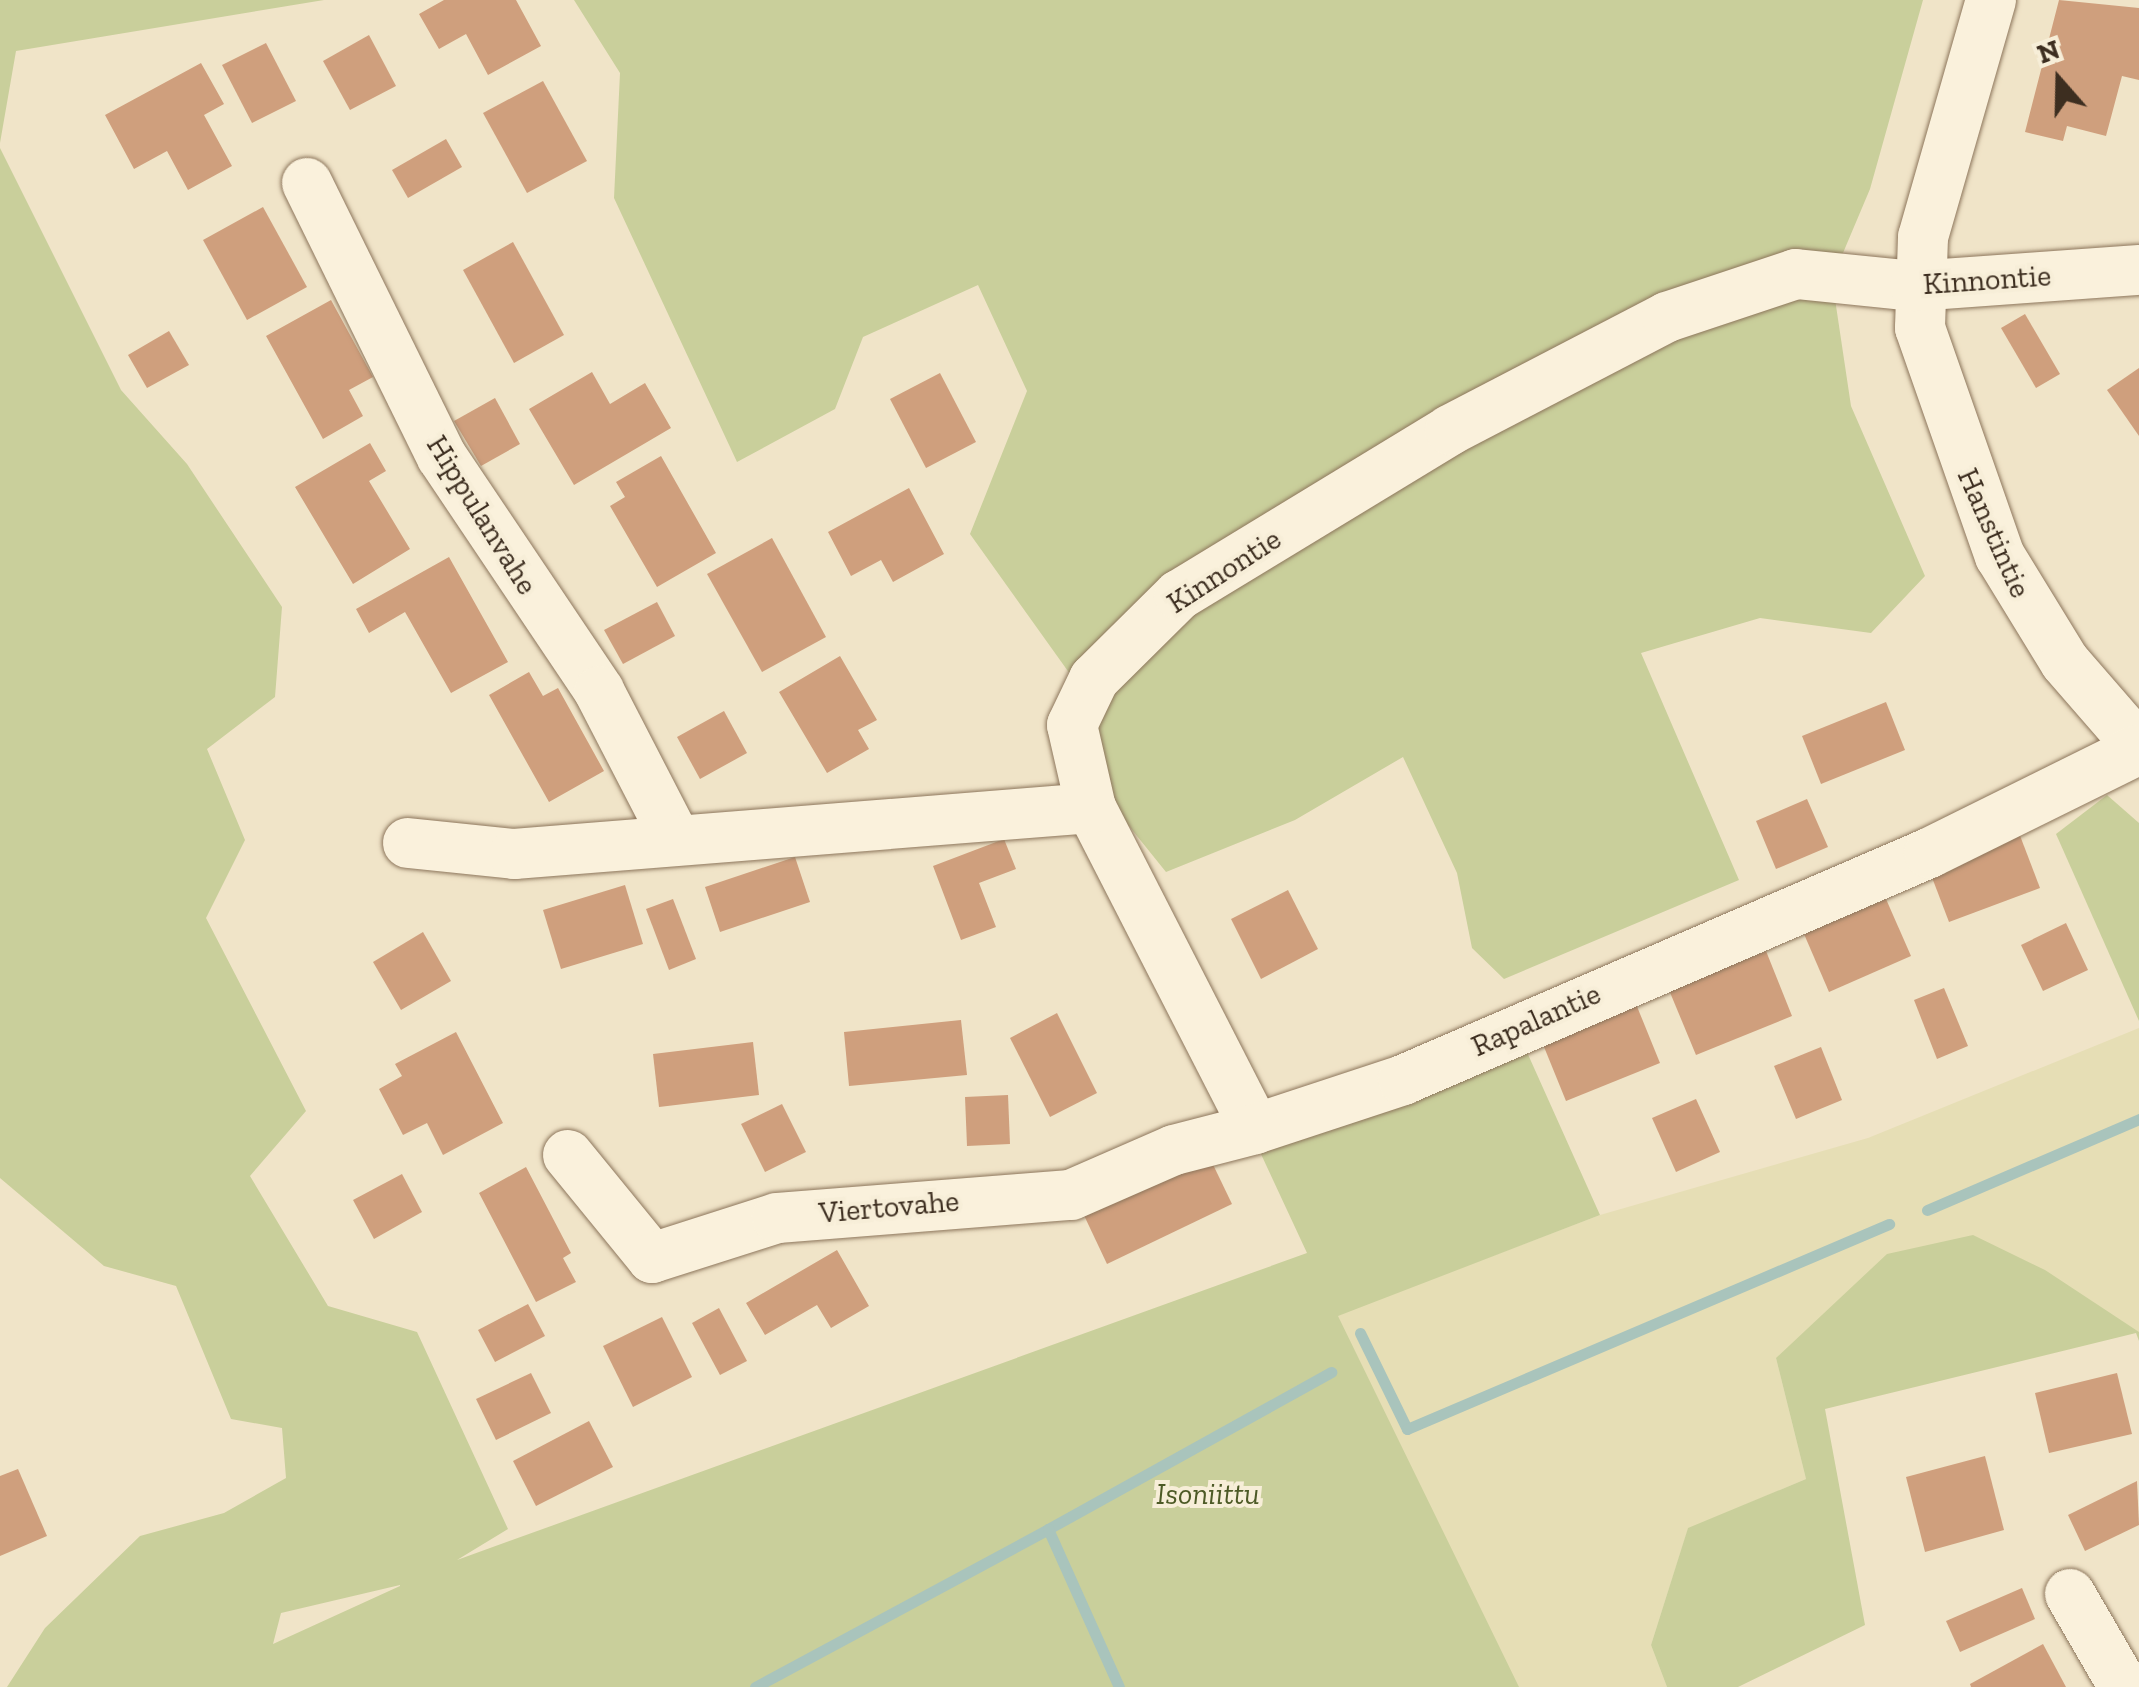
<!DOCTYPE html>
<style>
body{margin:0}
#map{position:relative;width:2139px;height:1687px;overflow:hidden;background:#f0e4c8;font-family:"Zilla Slab",serif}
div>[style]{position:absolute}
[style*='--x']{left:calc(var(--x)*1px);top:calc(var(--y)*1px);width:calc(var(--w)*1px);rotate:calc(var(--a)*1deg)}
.farmland>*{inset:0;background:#e6deb5}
.green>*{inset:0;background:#c9cf9b}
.stream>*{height:11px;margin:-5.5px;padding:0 5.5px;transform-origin:5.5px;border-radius:5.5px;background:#a9c4bc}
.building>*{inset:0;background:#cf9f7d}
.roads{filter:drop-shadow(0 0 2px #8d765c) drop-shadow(0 0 2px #8d765c)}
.minor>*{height:50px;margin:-25px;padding:0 25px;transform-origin:25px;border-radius:25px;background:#faf1dc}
span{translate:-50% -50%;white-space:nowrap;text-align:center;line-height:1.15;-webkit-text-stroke:8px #f7eed8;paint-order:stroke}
.street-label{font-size:30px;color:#3d2e20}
.park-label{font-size:30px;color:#4d5a26;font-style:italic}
.north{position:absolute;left:2009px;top:30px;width:100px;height:100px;-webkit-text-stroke:8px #f7eed8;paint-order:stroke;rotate:340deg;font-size:28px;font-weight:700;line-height:40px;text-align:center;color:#3d2e20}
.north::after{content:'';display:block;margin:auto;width:35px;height:45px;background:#3d2e20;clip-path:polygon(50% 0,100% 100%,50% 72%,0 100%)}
</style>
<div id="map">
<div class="farmland">
<div style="clip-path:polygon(2139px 1028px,2139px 1332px,1776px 1358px,1806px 1479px,1688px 1529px,1651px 1645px,1667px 1687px,1518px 1687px,1337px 1315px,1600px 1215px,1868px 1138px)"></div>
</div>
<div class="green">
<div style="clip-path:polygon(0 0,324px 0,16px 51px,0 143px)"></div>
<div style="clip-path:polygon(574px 0,1923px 0,1870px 189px,1832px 279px,1851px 406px,1925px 576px,1871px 633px,1760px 618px,1641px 653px,1739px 880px,1504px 979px,1472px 948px,1457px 873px,1403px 757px,1295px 820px,1166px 872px,1083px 769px,1080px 688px,970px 534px,1027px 391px,978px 285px,863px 337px,835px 409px,737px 462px,614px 198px,620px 73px)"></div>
<div style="clip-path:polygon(evenodd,0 148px,121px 390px,187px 464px,282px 607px,275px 697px,207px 749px,245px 840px,206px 918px,306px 1111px,250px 1176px,328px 1306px,417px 1332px,508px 1529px,457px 1560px,1307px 1253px,1260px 1152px,1522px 1041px,1600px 1215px,1338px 1316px,1519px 1687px,7px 1687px,45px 1628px,140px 1536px,224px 1513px,286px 1478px,282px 1428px,231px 1419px,176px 1286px,104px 1266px,0 1178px,0 148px,400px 1585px,400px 1586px,273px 1644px,281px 1613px,400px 1585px)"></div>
<div style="clip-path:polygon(2107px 795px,2139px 823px,2139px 1021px,2056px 834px)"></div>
<div style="clip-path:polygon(1973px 1235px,2045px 1270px,2139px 1332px,2139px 1341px,2136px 1333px,1825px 1409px,1865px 1625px,1738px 1687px,1667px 1687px,1651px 1645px,1688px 1528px,1806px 1479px,1776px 1358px,1887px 1254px)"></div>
</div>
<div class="stream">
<div style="--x:1927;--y:1210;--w:231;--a:-23.2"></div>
<div style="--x:1360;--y:1333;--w:107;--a:63.9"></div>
<div style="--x:1407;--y:1429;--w:524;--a:-23.04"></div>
<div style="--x:1048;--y:1529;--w:324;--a:-29"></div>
<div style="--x:755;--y:1687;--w:333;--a:-28.3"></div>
<div style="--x:1048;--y:1529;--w:173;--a:65.8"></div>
</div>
<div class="building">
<div style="clip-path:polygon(444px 0,516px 0,541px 46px,488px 75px,466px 34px,439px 49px,419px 14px)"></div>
<div style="clip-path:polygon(2059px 0,2139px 8px,2139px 80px,2122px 76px,2106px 136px,2067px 126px,2063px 141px,2025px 132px)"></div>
<div style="clip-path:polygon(369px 35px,396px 86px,350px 110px,323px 61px)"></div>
<div style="clip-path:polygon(266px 43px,296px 101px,252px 123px,222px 65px)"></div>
<div style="clip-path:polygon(201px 63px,224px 104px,204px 115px,232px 166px,188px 190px,167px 151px,134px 169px,105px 115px)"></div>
<div style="clip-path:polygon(543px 81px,587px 161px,527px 193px,483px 113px)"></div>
<div style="clip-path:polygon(446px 139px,462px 167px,408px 198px,392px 170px)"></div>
<div style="clip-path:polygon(263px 207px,307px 287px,247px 320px,203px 240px)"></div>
<div style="clip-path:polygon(513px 242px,564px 335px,514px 363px,463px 270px)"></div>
<div style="clip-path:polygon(331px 300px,373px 377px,349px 390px,363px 416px,323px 439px,266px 336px)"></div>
<div style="clip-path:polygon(2025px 314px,2060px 374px,2036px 388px,2001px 328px)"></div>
<div style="clip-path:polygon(169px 331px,189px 365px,147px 388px,128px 355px)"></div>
<div style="clip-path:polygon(2139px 368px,2139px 436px,2107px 390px)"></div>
<div style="clip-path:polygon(592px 372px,610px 404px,645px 383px,671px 428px,574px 485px,529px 409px)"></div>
<div style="clip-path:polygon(940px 373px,976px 442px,926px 468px,890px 399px)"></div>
<div style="clip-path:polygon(495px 398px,520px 444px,481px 466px,454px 421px)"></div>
<div style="clip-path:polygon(370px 443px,386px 471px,369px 481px,410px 549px,353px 584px,295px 487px)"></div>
<div style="clip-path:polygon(661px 456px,716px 553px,657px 587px,610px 506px,625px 497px,616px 482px)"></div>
<div style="clip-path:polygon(909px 488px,944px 554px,893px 582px,881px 560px,851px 576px,828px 532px)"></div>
<div style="clip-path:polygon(772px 538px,826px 637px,762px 672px,707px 574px)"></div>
<div style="clip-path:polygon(449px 557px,508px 662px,451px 693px,405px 612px,369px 633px,356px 609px)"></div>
<div style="clip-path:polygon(657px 602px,675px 636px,623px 664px,604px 630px)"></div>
<div style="clip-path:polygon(840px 656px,877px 720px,858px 730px,869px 749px,827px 773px,779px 692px)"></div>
<div style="clip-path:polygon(529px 672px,543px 696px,558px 688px,604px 771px,549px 802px,489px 695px)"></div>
<div style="clip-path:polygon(1886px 702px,1905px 750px,1821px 784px,1802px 736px)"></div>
<div style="clip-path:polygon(724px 711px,747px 753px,700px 779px,677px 737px)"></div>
<div style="clip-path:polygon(1807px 799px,1828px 847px,1776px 869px,1756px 821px)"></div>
<div style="clip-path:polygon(2019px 833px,2040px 888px,1949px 922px,1928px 867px)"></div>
<div style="clip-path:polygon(1004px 839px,1016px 869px,979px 883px,996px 927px,961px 940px,933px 866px)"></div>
<div style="clip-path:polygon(795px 857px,810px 902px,720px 932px,705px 887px)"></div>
<div style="clip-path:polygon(625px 885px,643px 944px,561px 969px,543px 910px)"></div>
<div style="clip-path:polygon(1288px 890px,1318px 949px,1261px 979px,1231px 919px)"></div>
<div style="clip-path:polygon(673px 899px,696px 959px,669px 970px,646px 909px)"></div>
<div style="clip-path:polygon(1886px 899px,1911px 956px,1829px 992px,1804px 934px)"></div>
<div style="clip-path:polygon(2066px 923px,2088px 970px,2043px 991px,2021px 945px)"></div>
<div style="clip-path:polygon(423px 932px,451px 981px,401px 1010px,373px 962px)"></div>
<div style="clip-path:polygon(1766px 951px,1792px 1016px,1696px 1055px,1669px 990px)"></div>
<div style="clip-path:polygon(1944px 988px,1968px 1046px,1937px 1059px,1914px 1000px)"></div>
<div style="clip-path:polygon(1636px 1004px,1660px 1063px,1566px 1101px,1542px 1042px)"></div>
<div style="clip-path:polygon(1057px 1013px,1097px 1093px,1050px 1117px,1010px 1038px)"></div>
<div style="clip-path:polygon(961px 1020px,967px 1075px,849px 1086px,844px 1032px)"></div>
<div style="clip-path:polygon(456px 1032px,503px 1123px,443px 1155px,427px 1123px,403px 1135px,379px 1089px,402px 1076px,395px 1064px)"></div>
<div style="clip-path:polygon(753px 1042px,759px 1095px,659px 1107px,653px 1054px)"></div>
<div style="clip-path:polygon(1821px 1047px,1842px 1100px,1796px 1119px,1774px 1066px)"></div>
<div style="clip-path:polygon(1008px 1095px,1010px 1144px,967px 1146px,965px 1097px)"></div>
<div style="clip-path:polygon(1696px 1099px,1720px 1152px,1676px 1172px,1652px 1118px)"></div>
<div style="clip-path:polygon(782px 1104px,806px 1152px,765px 1172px,741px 1124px)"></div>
<div style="clip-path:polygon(1206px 1150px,1232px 1204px,1107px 1264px,1081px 1209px)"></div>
<div style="clip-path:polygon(526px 1167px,571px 1253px,563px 1258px,576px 1282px,536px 1302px,479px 1193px)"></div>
<div style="clip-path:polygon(402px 1174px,422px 1212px,374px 1239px,353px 1200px)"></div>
<div style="clip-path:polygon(837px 1250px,869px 1306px,831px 1328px,817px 1305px,765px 1335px,746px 1303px)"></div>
<div style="clip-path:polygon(528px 1304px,545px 1336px,495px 1362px,478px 1330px)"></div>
<div style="clip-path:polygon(719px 1308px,747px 1361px,720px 1375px,692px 1323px)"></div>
<div style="clip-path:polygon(662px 1317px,692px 1377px,633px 1407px,603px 1346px)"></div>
<div style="clip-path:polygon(531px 1373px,551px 1413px,496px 1440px,476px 1399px)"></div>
<div style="clip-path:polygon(2117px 1373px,2132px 1434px,2049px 1453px,2035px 1393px)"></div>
<div style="clip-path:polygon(589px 1421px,613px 1467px,536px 1506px,513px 1461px)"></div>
<div style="clip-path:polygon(1985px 1456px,2004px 1530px,1925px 1552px,1906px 1477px)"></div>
<div style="clip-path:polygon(18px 1469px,47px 1536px,0 1556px,0 1476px)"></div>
<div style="clip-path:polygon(2137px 1481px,2139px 1525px,2085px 1551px,2068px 1515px)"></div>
<div style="clip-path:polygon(2022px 1588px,2035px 1619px,1960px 1652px,1946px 1621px)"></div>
<div style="clip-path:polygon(2043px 1644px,2066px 1687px,1971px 1687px,1970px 1684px)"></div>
</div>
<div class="roads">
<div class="minor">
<div style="--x:1991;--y:0;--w:247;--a:106"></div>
<div style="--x:1923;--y:237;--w:91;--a:91.9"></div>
<div style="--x:1920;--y:328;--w:242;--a:70.7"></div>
<div style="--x:2000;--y:556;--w:124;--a:58.5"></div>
<div style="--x:2065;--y:662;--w:113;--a:49"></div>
<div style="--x:307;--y:183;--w:305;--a:63.8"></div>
<div style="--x:442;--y:457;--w:282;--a:56.1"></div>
<div style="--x:599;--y:691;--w:165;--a:62.7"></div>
<div style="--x:1091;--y:808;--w:360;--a:62.9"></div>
<div style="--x:1255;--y:1129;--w:156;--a:-18.3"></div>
<div style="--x:1403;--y:1080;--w:573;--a:-23.34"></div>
<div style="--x:1929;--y:853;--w:234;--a:-26.3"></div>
<div style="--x:408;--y:843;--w:107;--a:5.9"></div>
<div style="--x:514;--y:854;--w:579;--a:-4.56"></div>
<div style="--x:1091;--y:808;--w:85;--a:-102.9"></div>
<div style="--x:1072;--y:725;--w:51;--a:-64.4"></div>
<div style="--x:1094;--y:679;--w:120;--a:-44.7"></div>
<div style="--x:1179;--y:595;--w:317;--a:-31.3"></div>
<div style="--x:1450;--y:430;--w:245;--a:-27.5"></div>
<div style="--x:1667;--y:317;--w:136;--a:-18.4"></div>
<div style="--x:1796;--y:274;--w:120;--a:5.8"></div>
<div style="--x:1915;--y:286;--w:225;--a:-4.1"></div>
<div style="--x:568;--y:1155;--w:133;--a:50.8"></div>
<div style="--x:652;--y:1258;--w:131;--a:-17.7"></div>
<div style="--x:777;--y:1218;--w:295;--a:-4.5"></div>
<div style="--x:1071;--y:1195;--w:112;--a:-23.6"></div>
<div style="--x:1174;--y:1150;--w:84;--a:-14.5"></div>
<div style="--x:2070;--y:1594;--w:108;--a:59.9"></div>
</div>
</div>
<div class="street-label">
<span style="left:1987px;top:280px;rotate:-4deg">Kinnontie</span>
<span style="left:482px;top:515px;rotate:58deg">Hippulanvahe</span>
<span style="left:1994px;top:533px;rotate:66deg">Hanstintie</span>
<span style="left:1224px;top:571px;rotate:-33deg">Kinnontie</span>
<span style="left:1536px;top:1020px;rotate:-24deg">Rapalantie</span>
<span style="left:889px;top:1207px;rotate:-5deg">Viertovahe</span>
</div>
<div class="park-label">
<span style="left:1208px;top:1494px">Isoniittu</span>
</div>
<div class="north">N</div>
</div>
